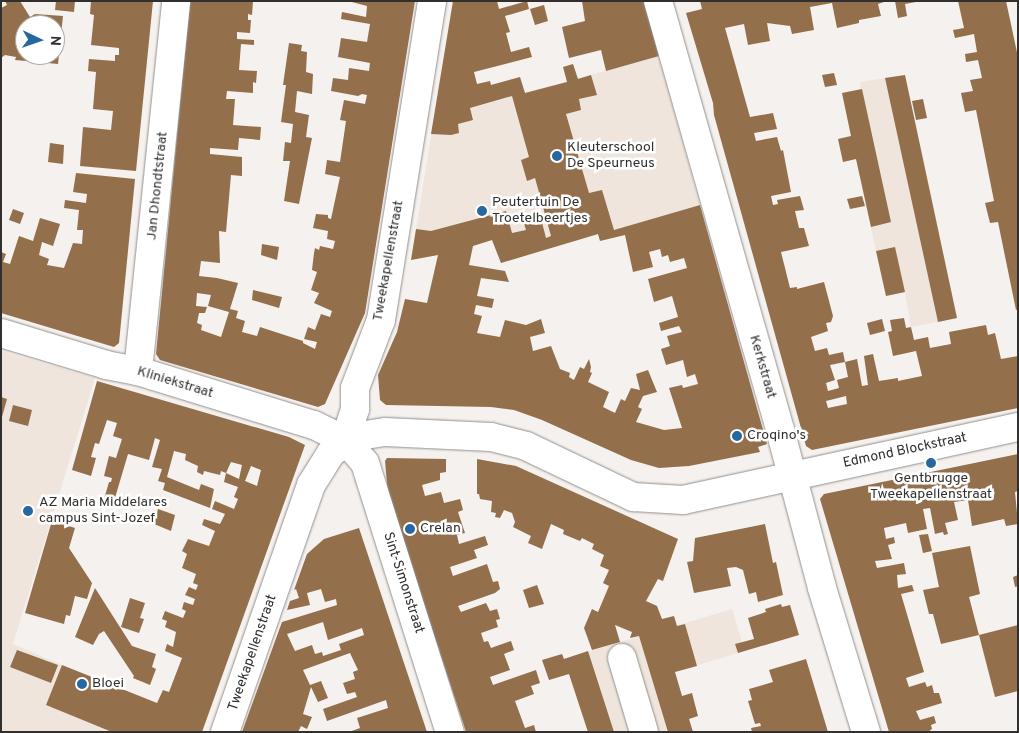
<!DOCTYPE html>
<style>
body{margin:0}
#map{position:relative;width:1019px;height:733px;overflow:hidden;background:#f5f1ee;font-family:Overpass,sans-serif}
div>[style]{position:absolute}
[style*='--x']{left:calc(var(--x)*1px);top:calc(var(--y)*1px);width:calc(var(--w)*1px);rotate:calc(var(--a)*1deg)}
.built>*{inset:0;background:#efe5dd}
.building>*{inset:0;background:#936f4c}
.roads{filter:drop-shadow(0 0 1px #928f8c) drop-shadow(0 0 1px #928f8c)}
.minor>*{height:28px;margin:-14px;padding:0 14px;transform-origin:14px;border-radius:14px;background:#fff}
.dots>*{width:14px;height:14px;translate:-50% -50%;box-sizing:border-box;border:2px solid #fff;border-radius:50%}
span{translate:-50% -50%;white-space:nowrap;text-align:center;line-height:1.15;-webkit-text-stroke:5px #fff;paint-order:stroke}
.poi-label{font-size:14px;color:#31302f}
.left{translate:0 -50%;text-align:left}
.street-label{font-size:14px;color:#31302f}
.frame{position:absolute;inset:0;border:2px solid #31302f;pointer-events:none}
.north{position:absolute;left:15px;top:15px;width:50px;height:50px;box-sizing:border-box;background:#fff;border:1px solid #adacac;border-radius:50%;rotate:93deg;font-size:14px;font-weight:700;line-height:20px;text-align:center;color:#31302f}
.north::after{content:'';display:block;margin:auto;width:18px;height:22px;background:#27689e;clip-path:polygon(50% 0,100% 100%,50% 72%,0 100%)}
</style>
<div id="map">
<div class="built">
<div style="clip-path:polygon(659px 56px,700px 205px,501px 263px,492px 240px,438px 255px,411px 260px,434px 118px)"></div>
<div style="clip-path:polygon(905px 75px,957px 318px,911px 327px,905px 292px,886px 296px,856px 159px,843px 162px,838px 139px,851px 136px,842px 93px,861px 89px,860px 82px)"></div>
<div style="clip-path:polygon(1px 351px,95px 378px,13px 644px,62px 665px,46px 705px,112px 732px,1px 732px)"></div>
<div style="clip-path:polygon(732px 609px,742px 642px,736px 645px,738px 653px,675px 672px,693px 732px,588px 732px,564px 659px)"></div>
</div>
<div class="building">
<div style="clip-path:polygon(evenodd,5px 1px,20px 1px,30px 17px,35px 14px,63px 16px,58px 64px,15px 60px,16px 57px,5px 55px,1px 58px,1px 8px,7px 5px,5px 1px,25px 25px,55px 25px,55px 55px,25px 55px,25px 25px)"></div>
<div style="clip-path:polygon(56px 1px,75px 1px,74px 12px,55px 10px)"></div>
<div style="clip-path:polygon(91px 1px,153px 1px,136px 171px,80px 166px,83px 127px,111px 130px,113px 111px,93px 109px,96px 72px,88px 71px,89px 59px,115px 61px,115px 55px,119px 55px,119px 48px,91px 45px,94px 15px,90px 14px)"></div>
<div style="clip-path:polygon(evenodd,190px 1px,253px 1px,252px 15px,248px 14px,248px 20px,251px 20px,250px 33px,237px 32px,237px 39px,254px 40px,254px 45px,241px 44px,239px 70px,257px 71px,256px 83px,253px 82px,253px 93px,227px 91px,226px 99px,235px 99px,233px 125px,261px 127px,260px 140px,239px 138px,238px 150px,210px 148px,210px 154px,242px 157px,242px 176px,231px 175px,226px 232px,219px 231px,220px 263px,201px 261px,199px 276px,217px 278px,238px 283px,230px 309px,238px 311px,236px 318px,245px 321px,242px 332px,257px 336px,260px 327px,303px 341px,303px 343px,315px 349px,317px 342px,304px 339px,308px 327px,315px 330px,321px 314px,330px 317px,332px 311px,314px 303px,319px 293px,311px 290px,317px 272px,312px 270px,314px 253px,315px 248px,319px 250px,320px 246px,333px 249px,335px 241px,327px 239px,328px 231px,313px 228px,316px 214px,328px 215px,328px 218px,331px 219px,340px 177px,325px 174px,327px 160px,340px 162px,346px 121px,340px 120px,344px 100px,365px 104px,367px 95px,362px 94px,358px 96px,331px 91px,333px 78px,348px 80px,349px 68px,369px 71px,370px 63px,338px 57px,341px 38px,367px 42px,370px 24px,341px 19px,342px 12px,366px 17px,367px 6px,348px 1px,415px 1px,365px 313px,325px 404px,318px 407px,160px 360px,156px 354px,190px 1px,197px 293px,211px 295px,208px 306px,229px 312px,221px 337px,201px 330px,202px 325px,197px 323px,199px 313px,205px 313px,207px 307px,196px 306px,197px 293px)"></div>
<div style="clip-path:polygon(evenodd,453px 1px,497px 1px,499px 9px,527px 1px,529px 9px,505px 16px,510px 32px,506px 33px,511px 52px,529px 47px,532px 57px,474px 72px,477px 84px,490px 81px,491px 85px,520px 77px,525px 93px,567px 82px,563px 67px,573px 64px,578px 79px,591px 75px,597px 95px,579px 99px,581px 110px,566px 114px,589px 193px,602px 190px,614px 230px,700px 205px,767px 444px,758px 447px,760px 452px,689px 466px,659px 468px,631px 460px,542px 420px,514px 410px,491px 407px,386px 405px,380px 400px,378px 375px,397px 332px,405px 299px,427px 303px,438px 255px,411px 260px,416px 229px,431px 231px,506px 211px,512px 233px,526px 230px,523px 220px,540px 215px,546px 238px,551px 236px,535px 178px,527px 181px,521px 160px,529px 157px,512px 96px,470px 108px,473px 120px,458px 124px,459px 133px,451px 135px,431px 134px,453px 1px,598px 234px,600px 241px,625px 235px,633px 272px,653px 267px,649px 252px,660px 249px,662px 257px,668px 255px,670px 262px,684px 258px,687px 268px,648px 279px,654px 302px,672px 296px,678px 317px,659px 323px,661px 331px,679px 326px,682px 332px,667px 336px,670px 346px,661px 349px,666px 365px,683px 360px,687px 377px,695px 374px,698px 384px,683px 388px,682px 385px,669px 388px,682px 428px,664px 430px,636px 422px,642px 409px,638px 407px,643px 396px,657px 392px,648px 370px,636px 374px,640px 390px,631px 388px,625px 401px,621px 399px,615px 413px,603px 407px,609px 392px,588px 382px,592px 373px,590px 372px,591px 367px,589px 359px,584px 369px,580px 367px,574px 380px,569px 377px,570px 373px,560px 369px,551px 346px,533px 351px,530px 337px,545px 333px,541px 319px,526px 325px,505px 320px,500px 337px,477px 333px,482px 316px,474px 314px,476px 305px,492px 308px,494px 299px,477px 296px,481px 278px,509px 282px,505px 271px,469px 265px,473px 246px,492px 240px,501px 263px,598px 234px)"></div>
<div style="clip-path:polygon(582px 1px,644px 1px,659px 56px,606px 71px,601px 50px,569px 58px,562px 27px,585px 21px)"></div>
<div style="clip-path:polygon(evenodd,700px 1px,887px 1px,878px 4px,881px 16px,859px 20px,859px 23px,837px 28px,832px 3px,810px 7px,814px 30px,792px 34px,790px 26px,767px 23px,770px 41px,748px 45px,744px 24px,725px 28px,750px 117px,773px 113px,777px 129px,754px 133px,756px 141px,777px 137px,781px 151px,783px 150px,791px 192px,771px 196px,773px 205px,778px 204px,777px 200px,800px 196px,804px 210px,795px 211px,799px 228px,804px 228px,809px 246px,781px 252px,790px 288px,797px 287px,797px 289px,824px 282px,833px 316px,831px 322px,826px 323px,828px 331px,811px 337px,815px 351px,827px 348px,829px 355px,843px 352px,845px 362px,830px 365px,835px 380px,826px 383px,828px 391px,839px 388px,837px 380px,848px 377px,845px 362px,857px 359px,862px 386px,868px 385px,864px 356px,873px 354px,879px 381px,898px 378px,898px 381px,922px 376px,916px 351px,893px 356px,888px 332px,892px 331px,890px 320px,904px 318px,906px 328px,911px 327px,914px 340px,928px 337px,930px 348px,951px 344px,949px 332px,986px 325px,988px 335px,995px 333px,1001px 359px,1018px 356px,1018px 408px,812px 450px,806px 446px,714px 115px,713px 103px,686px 13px,702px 9px,700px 1px,846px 396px,847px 404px,828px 408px,826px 401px,846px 396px)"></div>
<div style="clip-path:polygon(895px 1px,916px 1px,916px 2px,905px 4px,907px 16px,898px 18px)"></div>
<div style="clip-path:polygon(958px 1px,1006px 1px,1018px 57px,1018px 309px,1016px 310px,998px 222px,990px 223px,985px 203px,994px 201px,976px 110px,965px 112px,961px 93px,973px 91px,970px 80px,982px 78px,978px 60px,966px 62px,965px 54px,977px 52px,974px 34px,955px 38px,953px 30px,964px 28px)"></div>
<div style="clip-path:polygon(544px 5px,548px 21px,535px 25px,530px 9px)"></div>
<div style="clip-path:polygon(289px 43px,302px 45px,301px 51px,307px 52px,306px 72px,313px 74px,312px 94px,297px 91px,295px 112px,309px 115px,306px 137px,312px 138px,299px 204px,284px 201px,290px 161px,283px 161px,285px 142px,291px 143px,293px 124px,281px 122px,286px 85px,283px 85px)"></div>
<div style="clip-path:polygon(834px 73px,837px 85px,825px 87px,822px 75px)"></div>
<div style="clip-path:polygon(905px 75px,957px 318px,938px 322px,885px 78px)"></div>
<div style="clip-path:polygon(862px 89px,891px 222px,871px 227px,856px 159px,843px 162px,838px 139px,851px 136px,842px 93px)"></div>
<div style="clip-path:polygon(923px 99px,927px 118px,916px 120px,912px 101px)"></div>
<div style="clip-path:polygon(50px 143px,64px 145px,63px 164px,48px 162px)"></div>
<div style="clip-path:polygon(76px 173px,135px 179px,119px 343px,114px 347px,1px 313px,1px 252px,6px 254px,3px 262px,10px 264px,19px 236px,33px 241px,40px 218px,60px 224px,53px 246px,42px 242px,39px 255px,49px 259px,47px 265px,64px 268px,73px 243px,82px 244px,83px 230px,77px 230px,79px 210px,64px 208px,65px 200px,86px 203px,87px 194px,73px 192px)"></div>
<div style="clip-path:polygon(862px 196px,865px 206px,850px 209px,847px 199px)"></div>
<div style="clip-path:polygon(13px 209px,24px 213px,20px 224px,9px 220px)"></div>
<div style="clip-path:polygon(262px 244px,279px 247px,277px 260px,261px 255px)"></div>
<div style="clip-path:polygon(895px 247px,905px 292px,886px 296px,876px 251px)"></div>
<div style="clip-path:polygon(253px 290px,282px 297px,279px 308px,252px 300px)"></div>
<div style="clip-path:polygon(882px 319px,885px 331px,870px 335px,867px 323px)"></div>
<div style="clip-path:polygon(evenodd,97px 381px,289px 437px,305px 445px,202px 732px,112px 732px,46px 705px,62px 665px,157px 703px,163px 690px,169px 692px,182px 658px,165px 651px,167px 644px,173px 647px,176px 632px,165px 627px,167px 621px,162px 619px,165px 611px,183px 618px,186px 611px,182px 609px,184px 602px,193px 605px,195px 599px,185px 595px,189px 587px,196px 590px,198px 585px,193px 583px,196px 574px,182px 568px,187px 554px,182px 551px,188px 539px,209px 546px,215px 531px,202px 525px,204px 519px,220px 524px,225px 514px,212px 509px,215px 501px,234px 509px,238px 499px,234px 497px,238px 487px,224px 482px,226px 473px,221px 471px,220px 475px,204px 471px,203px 475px,197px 472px,198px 466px,185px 460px,186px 454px,174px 451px,167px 477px,199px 490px,201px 484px,214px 489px,210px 508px,163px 490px,165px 483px,158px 481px,162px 469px,152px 467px,160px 440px,155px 438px,149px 460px,128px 454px,112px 508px,102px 506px,109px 482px,111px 482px,112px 478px,104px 476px,109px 456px,116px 458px,122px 439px,113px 436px,117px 423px,107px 420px,99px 444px,95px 443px,91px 457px,96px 458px,91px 476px,72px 470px,97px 381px,231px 462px,242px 465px,239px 479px,226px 473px,231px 462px,97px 381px,251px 466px,261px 470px,257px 486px,245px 481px,251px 466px)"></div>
<div style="clip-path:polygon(1px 397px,7px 399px,2px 417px,1px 417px)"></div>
<div style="clip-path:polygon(13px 405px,32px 410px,28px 426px,9px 421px)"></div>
<div style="clip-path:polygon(1018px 454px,1018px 491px,1015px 492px,1018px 524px,1006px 526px,1004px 519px,972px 526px,968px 500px,954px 502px,958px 520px,945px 523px,948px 534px,944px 535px,943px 532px,935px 534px,930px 508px,923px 509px,927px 529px,908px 533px,906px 523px,884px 528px,886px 539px,894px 537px,895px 543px,888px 545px,892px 559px,875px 561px,877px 568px,904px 563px,906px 574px,897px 575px,898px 588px,912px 585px,914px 591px,901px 594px,924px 672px,906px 678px,909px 687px,925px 682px,927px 687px,932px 685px,934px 693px,939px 693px,942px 703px,916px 711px,920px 720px,934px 716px,936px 723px,931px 725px,932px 729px,928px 732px,889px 732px,820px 499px,824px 494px)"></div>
<div style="clip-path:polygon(387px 458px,446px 459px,446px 472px,440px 473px,440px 480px,422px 485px,425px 496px,441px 492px,444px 503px,460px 499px,463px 510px,458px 512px,465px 533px,457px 535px,459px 544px,485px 536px,488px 545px,474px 550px,477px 558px,450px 567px,453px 576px,487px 564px,493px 582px,498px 581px,500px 589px,495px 593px,458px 606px,461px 612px,486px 603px,490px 611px,497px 609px,500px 619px,496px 620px,498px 627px,481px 633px,484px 642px,488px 641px,491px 648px,511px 641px,514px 650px,504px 654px,510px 670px,490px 677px,493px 685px,536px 670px,540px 683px,531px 686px,534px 694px,515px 701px,525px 728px,534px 725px,536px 732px,466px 732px,388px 495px,385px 461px)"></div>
<div style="clip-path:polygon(477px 459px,516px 466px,678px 539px,663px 581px,658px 579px,646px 601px,657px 606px,662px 619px,674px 616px,677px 626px,685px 624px,697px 666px,675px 672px,682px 696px,692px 693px,698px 716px,689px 719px,693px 732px,668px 732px,639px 636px,630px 638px,632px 632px,615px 625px,620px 642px,592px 650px,584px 628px,592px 609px,598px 612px,609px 586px,603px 583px,609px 570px,600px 566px,604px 555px,592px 549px,594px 544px,582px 538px,580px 541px,563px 534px,564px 530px,551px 524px,542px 549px,528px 543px,531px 536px,513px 527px,515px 522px,512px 513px,504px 510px,500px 518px,495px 517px,496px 513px,491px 512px,492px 501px,480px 499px,479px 494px,477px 494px)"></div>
<div style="clip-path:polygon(158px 509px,175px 515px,171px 531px,154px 524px)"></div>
<div style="clip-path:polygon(56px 522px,75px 528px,69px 548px,92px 583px,87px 599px,75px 596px,70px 616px,66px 615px,64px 624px,25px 613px,51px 524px,55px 525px)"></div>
<div style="clip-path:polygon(765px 524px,773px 563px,776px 562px,783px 595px,758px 602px,756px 592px,749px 594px,743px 570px,736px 567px,727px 568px,731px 586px,694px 593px,687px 562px,693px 561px,695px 538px)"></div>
<div style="clip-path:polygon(evenodd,359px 528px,427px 732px,349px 732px,360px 728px,357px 718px,388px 708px,386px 700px,327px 721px,323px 709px,357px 697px,355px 692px,347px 694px,343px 683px,355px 679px,353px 672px,358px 670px,350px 653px,303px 670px,310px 685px,321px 681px,328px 698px,318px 702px,311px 687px,303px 714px,312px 717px,307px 729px,301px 726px,298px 732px,242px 732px,282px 622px,337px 605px,336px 599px,325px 602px,321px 589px,307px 593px,310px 605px,287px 610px,290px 601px,299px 598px,296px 589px,294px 590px,307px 554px,324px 539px,359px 528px,323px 622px,328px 640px,362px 628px,364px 635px,339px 644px,341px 650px,323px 656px,322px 652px,315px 654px,312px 645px,295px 651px,287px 634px,323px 622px)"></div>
<div style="clip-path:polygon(928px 534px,932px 551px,923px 553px,919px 535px)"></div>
<div style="clip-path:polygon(970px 546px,980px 594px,969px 597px,979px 635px,941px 644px,933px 614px,929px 614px,923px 590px,939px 587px,932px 553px)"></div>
<div style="clip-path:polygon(1018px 575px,1018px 586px,1015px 587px,1013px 577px)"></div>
<div style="clip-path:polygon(537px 585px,544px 604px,529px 608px,523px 590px)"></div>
<div style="clip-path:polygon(95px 588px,132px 646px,156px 654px,152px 667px,156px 669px,150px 685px,133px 678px,134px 676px,104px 631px,99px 634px,93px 645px,75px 637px)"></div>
<div style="clip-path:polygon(130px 598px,145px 603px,140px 618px,144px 619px,139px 633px,121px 627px)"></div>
<div style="clip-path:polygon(781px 604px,782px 607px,790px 605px,799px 635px,738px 653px,735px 644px,754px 639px,748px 618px,766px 612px,765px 609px)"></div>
<div style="clip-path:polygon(1018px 625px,1018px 691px,995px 697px,979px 635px)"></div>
<div style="clip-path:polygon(17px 650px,58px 665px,51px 683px,10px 667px)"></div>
<div style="clip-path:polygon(588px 651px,614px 732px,588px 732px,569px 674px,549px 680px,542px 660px,562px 654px,564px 659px)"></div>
<div style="clip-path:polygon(806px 659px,828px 732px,752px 732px,751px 728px,761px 726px,760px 723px,755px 724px,748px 701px,752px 700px,749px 689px,773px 682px,769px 670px)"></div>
</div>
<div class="roads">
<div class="minor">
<div style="--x:658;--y:1;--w:457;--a:74.1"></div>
<div style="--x:783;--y:441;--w:152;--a:75.1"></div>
<div style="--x:822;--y:588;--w:151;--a:73"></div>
<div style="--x:1;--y:333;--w:110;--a:16.9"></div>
<div style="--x:106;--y:365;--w:33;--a:11"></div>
<div style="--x:138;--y:371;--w:184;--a:17.1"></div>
<div style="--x:314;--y:425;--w:34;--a:26"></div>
<div style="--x:345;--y:440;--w:30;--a:49"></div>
<div style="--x:365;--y:463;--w:282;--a:72.5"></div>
<div style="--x:138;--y:371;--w:372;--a:-84.1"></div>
<div style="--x:345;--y:440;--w:33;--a:-72"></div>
<div style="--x:355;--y:409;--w:21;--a:-90"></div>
<div style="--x:355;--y:388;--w:73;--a:-69.1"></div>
<div style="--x:381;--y:320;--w:323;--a:-80.9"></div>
<div style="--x:622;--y:658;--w:77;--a:73.4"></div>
<div style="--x:225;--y:732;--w:262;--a:-70.8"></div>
<div style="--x:311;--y:485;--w:38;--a:-58"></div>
<div style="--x:331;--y:453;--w:27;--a:-36"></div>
<div style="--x:353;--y:437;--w:32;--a:-9"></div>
<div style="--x:385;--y:432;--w:106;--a:2.7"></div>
<div style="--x:491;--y:437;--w:36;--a:14"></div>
<div style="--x:526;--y:446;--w:119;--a:25.5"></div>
<div style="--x:633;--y:497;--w:50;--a:3.4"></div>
<div style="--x:683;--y:500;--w:343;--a:-12.3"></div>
</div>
</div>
<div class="dots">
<div style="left:557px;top:156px;background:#27689e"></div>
<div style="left:482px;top:211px;background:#27689e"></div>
<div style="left:737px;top:436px;background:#27689e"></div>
<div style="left:931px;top:463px;background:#27689e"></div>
<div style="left:28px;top:511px;background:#27689e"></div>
<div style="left:410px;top:529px;background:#27689e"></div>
<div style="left:82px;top:684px;background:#27689e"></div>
</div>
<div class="poi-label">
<span class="left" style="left:567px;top:156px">Kleuterschool<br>De Speurneus</span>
<span class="left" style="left:492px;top:211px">Peutertuin De<br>Troetelbeertjes</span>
<span class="left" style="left:747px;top:436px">Croqino's</span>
<span style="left:931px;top:487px">Gentbrugge<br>Tweekapellenstraat</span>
<span class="left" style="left:39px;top:511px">AZ Maria Middelares<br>campus Sint-Jozef</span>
<span class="left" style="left:420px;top:529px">Crelan</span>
<span class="left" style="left:92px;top:684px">Bloei</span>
</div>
<div class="street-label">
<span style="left:158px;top:186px;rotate:-84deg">Jan Dhondtstraat</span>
<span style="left:389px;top:261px;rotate:-80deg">Tweekapellenstraat</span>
<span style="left:762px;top:367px;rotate:74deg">Kerkstraat</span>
<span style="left:175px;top:383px;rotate:17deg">Kliniekstraat</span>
<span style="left:905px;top:451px;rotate:-12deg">Edmond Blockstraat</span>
<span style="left:403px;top:583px;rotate:72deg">Sint-Simonstraat</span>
<span style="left:253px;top:653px;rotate:-71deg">Tweekapellenstraat</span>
</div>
<div class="frame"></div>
<div class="north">N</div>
</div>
